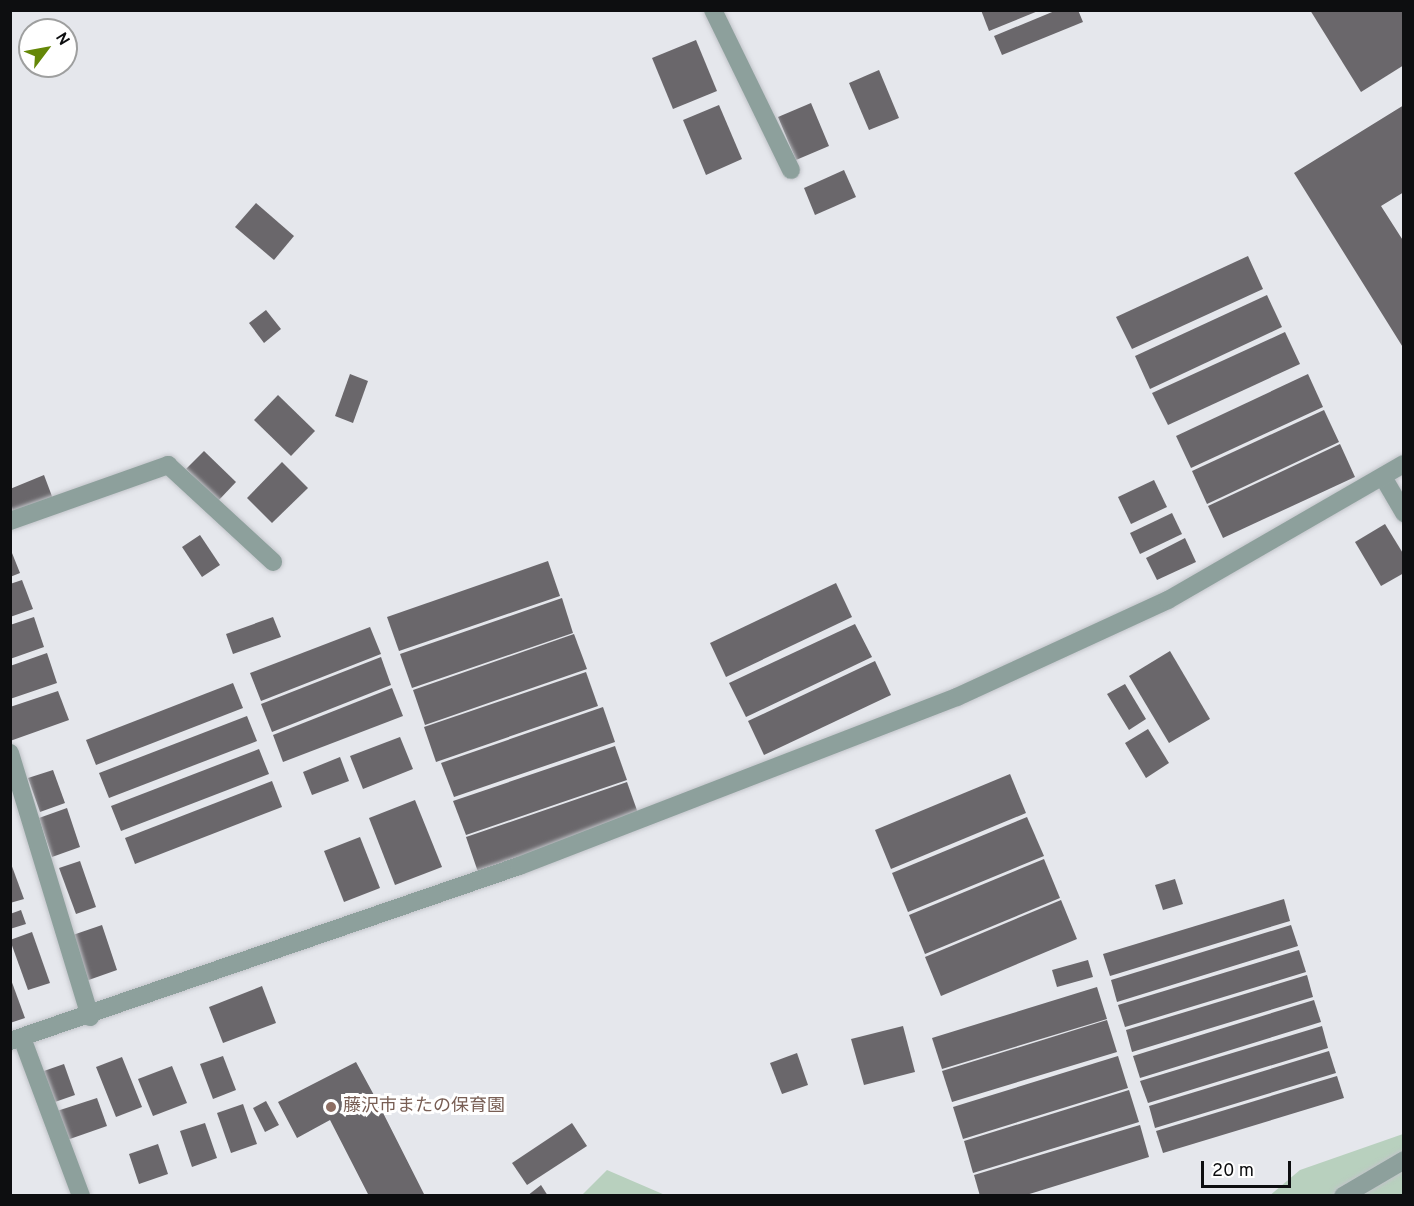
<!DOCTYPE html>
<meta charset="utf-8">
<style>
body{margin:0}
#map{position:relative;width:1414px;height:1206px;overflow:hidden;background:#e5e7ec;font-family:Overpass,"Noto Sans JP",sans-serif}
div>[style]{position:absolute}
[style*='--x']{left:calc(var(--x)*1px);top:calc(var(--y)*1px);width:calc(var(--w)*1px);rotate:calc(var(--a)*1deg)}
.green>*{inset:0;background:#b8d0be}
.building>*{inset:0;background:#6a676b}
.roads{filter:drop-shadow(0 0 2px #c2c4c9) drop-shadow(0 0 2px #c2c4c9)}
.service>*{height:18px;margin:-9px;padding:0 9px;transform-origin:9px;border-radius:9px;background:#8da09c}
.minor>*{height:18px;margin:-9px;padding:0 9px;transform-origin:9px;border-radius:9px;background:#8da09c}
.tertiary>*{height:18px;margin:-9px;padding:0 9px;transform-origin:9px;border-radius:9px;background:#8da09c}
.dots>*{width:16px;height:16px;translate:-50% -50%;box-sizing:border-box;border:3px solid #fff;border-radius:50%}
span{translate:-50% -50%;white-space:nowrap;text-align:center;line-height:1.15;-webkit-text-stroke:6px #fff;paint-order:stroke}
.education-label{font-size:18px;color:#785e54}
.left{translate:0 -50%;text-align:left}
.frame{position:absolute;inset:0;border:12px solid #0d0e10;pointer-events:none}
.north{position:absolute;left:18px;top:18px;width:60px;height:60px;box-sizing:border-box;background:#fff;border:2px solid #9e9f9f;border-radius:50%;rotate:58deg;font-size:16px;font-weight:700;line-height:24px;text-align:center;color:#0d0e10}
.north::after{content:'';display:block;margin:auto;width:21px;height:27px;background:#648707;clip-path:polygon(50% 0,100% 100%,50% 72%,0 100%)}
.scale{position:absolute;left:1201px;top:1161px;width:90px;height:27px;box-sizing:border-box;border:3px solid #0d0e10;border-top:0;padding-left:8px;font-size:18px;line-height:21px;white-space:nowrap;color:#0d0e10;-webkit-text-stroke:4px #fff;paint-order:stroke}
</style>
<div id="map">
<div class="green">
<div style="clip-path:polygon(1403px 1134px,1403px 1195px,1269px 1196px,1300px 1170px)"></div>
<div style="clip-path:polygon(607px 1170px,665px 1195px,582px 1195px)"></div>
</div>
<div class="building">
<div style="clip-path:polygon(981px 10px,1038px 10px,1038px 11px,989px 31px)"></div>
<div style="clip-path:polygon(1057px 10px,1078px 10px,1083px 22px,1002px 55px,994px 36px)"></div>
<div style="clip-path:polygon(1310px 10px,1404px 10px,1404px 65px,1361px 92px)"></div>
<div style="clip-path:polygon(696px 40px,717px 91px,673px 109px,652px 58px)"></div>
<div style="clip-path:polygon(879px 70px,899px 118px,869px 130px,849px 83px)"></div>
<div style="clip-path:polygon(811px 103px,829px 146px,796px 160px,778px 117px)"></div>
<div style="clip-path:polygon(719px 105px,742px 159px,706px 175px,683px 120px)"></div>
<div style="clip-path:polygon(1404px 105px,1404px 192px,1381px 206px,1404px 242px,1404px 349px,1294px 173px)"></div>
<div style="clip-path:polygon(844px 170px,856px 197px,815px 215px,804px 188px)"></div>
<div style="clip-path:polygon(256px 203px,294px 236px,274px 260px,235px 227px)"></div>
<div style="clip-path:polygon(1248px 256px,1263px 289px,1132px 349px,1116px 317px)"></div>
<div style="clip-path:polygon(1267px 295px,1282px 327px,1150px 389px,1135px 356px)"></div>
<div style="clip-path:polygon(266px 310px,281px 329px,264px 343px,249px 323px)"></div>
<div style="clip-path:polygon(1285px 332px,1300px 364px,1168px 425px,1152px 393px)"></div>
<div style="clip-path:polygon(350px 374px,368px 381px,353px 423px,335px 416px)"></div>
<div style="clip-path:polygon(1308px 374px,1323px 407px,1191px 468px,1176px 436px)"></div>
<div style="clip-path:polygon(278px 395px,315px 431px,291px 456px,254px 420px)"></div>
<div style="clip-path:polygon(1324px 410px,1339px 442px,1207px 504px,1192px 471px)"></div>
<div style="clip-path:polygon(1340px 444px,1355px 477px,1223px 538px,1208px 506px)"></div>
<div style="clip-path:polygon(204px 451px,236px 482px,218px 501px,186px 469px)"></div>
<div style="clip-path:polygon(282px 462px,308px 488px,272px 523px,247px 498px)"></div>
<div style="clip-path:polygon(44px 475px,53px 499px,13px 515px,10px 489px)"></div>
<div style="clip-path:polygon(1154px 480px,1167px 507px,1131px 524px,1118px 497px)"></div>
<div style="clip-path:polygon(1172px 513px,1182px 534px,1140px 554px,1130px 533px)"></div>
<div style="clip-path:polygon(1385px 524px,1404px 555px,1404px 573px,1381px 586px,1355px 542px)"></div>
<div style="clip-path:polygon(200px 535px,220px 565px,202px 577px,182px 547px)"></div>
<div style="clip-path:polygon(1185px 538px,1196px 562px,1157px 580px,1146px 558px)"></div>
<div style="clip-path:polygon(10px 548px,20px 573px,10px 577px)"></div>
<div style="clip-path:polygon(548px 561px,560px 596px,399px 651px,387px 617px)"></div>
<div style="clip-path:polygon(22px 580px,33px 609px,10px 617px,10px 584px)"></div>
<div style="clip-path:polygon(836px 583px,852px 617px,726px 677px,710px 643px)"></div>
<div style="clip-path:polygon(562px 598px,573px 633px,412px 688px,400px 654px)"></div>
<div style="clip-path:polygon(34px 617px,44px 647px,10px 659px,10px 625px)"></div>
<div style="clip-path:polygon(273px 617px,281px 637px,233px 654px,226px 634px)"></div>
<div style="clip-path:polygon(855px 624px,872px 657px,746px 717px,729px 683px)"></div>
<div style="clip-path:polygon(370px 627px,381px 654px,261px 701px,250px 673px)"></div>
<div style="clip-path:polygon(574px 634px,587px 669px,425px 725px,413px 690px)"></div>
<div style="clip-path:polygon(1170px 651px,1210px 719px,1169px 743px,1129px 676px)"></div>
<div style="clip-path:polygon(47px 653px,57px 683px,10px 699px,10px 666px)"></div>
<div style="clip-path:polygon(381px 657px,391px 685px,272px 732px,261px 704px)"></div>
<div style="clip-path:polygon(875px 661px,891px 695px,764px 755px,748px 721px)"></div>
<div style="clip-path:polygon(586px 672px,598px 706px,436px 762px,424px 727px)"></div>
<div style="clip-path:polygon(233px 683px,243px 708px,96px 765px,86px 740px)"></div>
<div style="clip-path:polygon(1125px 684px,1146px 719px,1129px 730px,1107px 694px)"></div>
<div style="clip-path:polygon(392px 688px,403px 716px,283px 762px,273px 735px)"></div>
<div style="clip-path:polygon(58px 691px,69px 720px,10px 741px,10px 707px)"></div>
<div style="clip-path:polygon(603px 707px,615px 742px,454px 797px,441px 763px)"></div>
<div style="clip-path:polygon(247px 716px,257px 741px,109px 798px,99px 773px)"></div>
<div style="clip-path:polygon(1148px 729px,1169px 763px,1146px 778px,1125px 743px)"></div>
<div style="clip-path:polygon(400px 737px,413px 769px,363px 789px,350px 756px)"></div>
<div style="clip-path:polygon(615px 746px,627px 780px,466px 835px,453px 801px)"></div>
<div style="clip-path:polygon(259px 749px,269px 774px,121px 831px,111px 806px)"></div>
<div style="clip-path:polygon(340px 757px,349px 781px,312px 795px,303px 772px)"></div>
<div style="clip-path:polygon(53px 770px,65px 803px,40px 812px,28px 778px)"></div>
<div style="clip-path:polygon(1010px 774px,1026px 813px,891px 869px,875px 830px)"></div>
<div style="clip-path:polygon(272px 781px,282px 807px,135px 864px,125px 838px)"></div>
<div style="clip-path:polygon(627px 782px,639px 816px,478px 872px,466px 837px)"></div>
<div style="clip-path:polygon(415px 800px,442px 867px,395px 885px,369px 818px)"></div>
<div style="clip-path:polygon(67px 808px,80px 847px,52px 857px,39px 818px)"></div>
<div style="clip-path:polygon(1027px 817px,1044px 856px,908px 912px,892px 873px)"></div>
<div style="clip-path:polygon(360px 837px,380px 888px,344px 902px,324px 851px)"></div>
<div style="clip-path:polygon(1044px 859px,1060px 898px,925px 954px,909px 915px)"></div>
<div style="clip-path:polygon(10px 861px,24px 899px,10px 903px)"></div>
<div style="clip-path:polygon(80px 861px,96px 907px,76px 914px,59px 868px)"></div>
<div style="clip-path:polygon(1175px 879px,1183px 904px,1163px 910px,1155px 885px)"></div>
<div style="clip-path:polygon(1284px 899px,1290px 921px,1110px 976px,1103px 954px)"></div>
<div style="clip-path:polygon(1061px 900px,1077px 939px,941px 996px,925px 957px)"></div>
<div style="clip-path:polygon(21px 910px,26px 924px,10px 929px,10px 914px)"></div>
<div style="clip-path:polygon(102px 925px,117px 970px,83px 982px,67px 937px)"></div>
<div style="clip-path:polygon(1291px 925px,1298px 946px,1117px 1002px,1111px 980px)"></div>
<div style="clip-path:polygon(32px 932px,50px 983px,28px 990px,10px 940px)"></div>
<div style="clip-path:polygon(1299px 950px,1306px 972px,1125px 1027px,1118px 1005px)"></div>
<div style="clip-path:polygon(1088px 960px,1093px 977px,1057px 987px,1052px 970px)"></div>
<div style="clip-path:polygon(1307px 975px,1313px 997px,1132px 1052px,1126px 1030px)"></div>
<div style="clip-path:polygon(10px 977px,25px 1018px,10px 1023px)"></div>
<div style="clip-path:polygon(262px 986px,276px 1023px,223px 1043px,209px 1007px)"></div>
<div style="clip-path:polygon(1097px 987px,1107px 1019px,942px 1069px,932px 1038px)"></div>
<div style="clip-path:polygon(1314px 1000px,1321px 1022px,1140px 1078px,1133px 1056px)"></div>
<div style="clip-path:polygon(1107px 1020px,1117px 1052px,952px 1102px,942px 1071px)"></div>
<div style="clip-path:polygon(903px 1026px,915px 1072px,864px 1085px,851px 1039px)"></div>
<div style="clip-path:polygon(1322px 1026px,1328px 1048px,1148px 1103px,1140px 1081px)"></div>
<div style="clip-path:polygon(1329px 1051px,1336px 1073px,1155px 1128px,1149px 1106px)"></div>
<div style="clip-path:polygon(797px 1053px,808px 1085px,782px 1094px,770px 1063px)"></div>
<div style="clip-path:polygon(223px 1056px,236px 1090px,213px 1099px,200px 1064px)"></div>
<div style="clip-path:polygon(1118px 1056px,1128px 1088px,963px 1139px,953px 1107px)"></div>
<div style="clip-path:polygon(122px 1057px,142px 1107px,116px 1117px,96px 1067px)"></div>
<div style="clip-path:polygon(356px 1062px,375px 1097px,425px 1196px,369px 1196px,330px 1120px,297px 1138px,278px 1102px)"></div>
<div style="clip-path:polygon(64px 1064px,75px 1095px,52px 1103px,41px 1072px)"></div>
<div style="clip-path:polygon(172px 1066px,187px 1103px,153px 1116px,138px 1079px)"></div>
<div style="clip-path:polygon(1337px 1076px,1344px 1098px,1163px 1153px,1156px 1131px)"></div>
<div style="clip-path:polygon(1129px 1090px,1139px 1122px,973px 1173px,964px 1141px)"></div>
<div style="clip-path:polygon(97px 1098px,107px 1126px,67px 1140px,57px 1111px)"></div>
<div style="clip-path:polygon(266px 1101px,279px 1125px,265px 1132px,253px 1108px)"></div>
<div style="clip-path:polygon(243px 1104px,257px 1144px,231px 1153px,217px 1113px)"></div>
<div style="clip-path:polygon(205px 1123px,217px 1158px,192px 1167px,180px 1131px)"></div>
<div style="clip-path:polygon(572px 1123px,587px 1146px,527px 1185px,512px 1163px)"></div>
<div style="clip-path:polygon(1140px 1125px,1149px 1157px,1023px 1196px,980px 1196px,974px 1175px)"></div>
<div style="clip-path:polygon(158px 1144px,168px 1174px,139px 1184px,129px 1154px)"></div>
<div style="clip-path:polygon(541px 1185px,548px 1196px,527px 1196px)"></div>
</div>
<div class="roads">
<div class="service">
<div style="--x:22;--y:1038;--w:169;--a:69.5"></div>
</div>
<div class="minor">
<div style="--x:713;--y:10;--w:178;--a:64"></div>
<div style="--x:1383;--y:477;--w:42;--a:59.7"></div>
<div style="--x:10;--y:521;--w:168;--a:-19.5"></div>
<div style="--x:168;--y:465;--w:143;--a:42.7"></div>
<div style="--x:10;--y:753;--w:276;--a:73.1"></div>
<div style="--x:1343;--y:1196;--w:71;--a:-30.5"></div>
</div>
<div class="tertiary">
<div style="--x:10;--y:1041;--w:538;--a:-18.97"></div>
<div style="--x:519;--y:866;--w:469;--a:-21.1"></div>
<div style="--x:957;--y:697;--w:232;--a:-24.7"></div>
<div style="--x:1168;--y:600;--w:272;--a:-30"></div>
</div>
</div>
<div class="dots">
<div style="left:331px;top:1107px;background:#8d6e63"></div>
</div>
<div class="education-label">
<span class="left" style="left:343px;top:1107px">藤沢市またの保育園</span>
</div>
<div class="frame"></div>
<div class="north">N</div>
<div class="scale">20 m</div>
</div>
